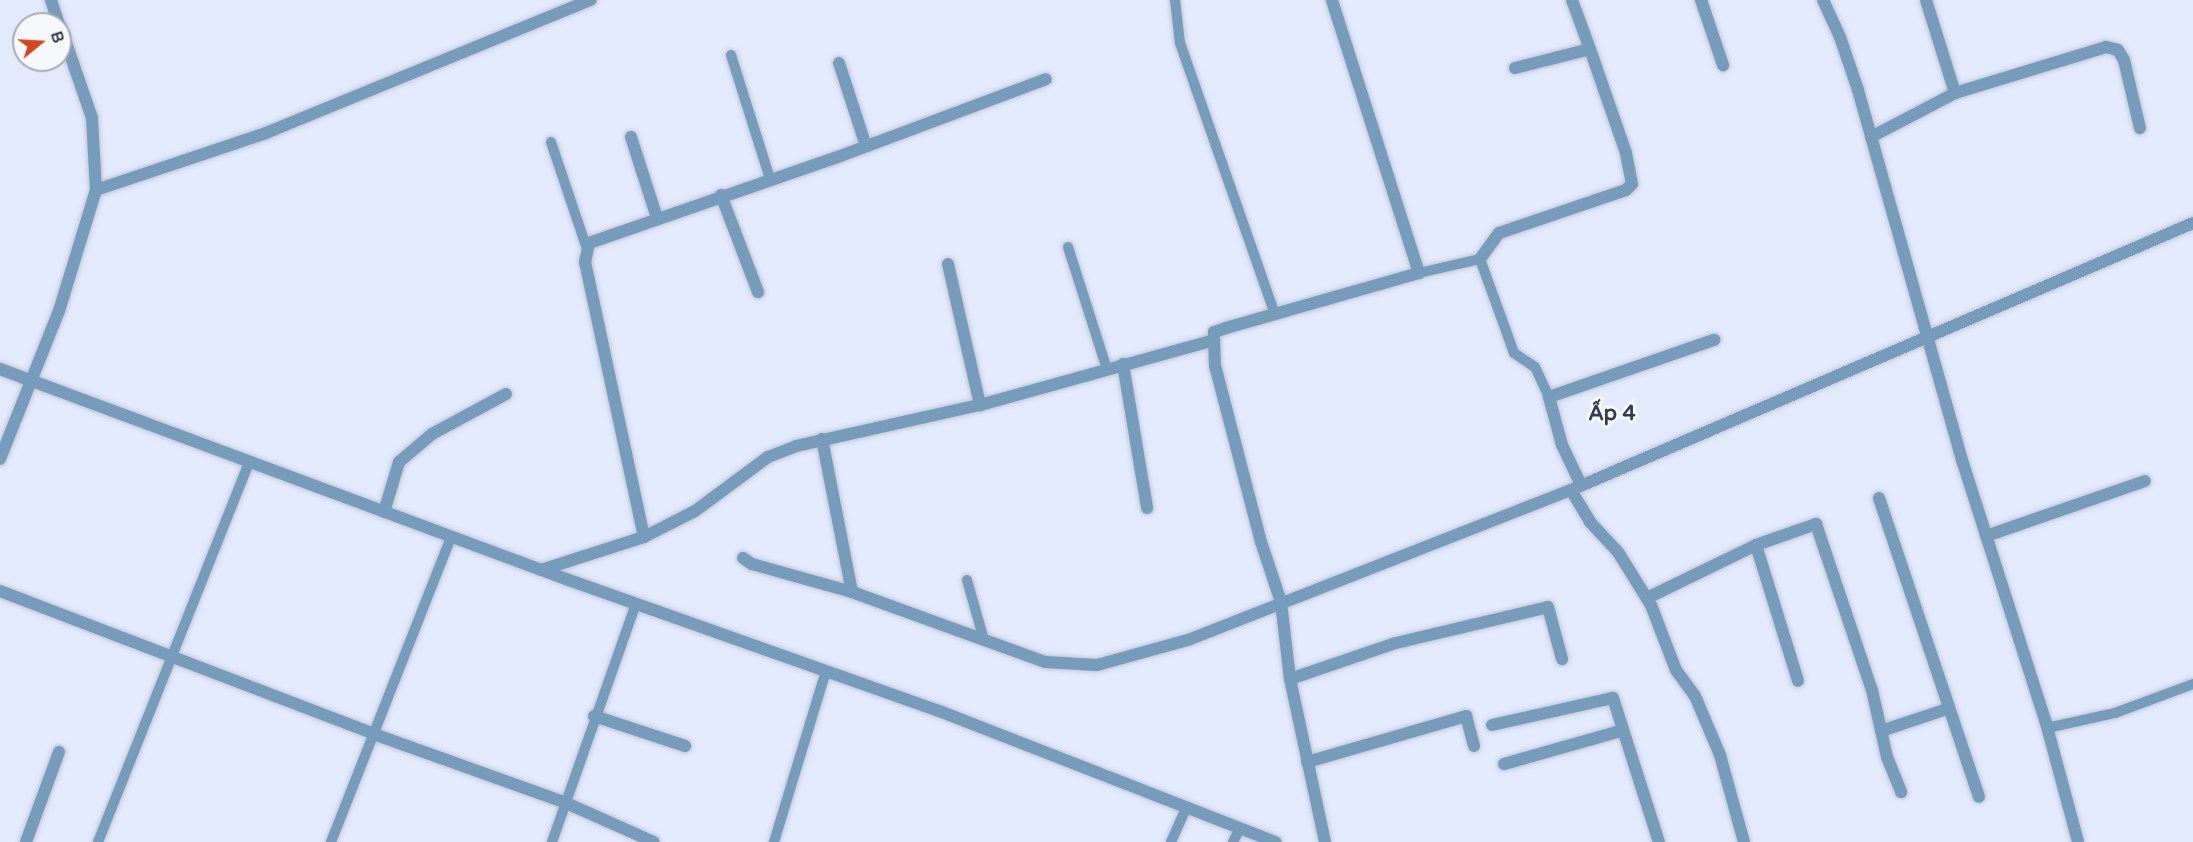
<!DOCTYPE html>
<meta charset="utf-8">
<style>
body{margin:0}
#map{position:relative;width:2193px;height:842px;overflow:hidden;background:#e4eafd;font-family:"Varela Round",sans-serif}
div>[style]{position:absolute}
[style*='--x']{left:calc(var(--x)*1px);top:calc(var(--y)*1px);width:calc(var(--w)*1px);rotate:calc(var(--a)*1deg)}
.roads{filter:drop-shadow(0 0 2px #c1c6d7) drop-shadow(0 0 2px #c1c6d7)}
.lane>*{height:10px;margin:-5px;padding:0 5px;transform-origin:5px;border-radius:5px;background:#779bba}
.street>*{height:12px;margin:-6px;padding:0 6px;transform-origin:6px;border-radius:6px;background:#779bba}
span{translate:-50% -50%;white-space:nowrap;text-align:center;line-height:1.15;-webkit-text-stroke:6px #f6f8fc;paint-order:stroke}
.neighbourhood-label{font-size:21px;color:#353b4d;font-weight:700}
.north{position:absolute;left:12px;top:12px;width:60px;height:60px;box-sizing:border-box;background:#f6f8fc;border:2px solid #a8abb1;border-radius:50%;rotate:72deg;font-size:16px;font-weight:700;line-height:24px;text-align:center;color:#343740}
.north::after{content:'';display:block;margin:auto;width:21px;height:27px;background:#d14722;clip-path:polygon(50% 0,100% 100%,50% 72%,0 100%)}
</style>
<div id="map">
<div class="roads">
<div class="lane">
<div style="--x:1175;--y:0;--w:43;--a:83.4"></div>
<div style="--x:1180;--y:43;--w:288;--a:70.7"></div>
<div style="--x:731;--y:55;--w:130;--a:72.5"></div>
<div style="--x:551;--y:142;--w:110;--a:71.4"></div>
<div style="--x:1068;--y:247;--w:128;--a:72.3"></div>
<div style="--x:1419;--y:273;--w:63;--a:-12.9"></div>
<div style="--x:1480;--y:259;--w:100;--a:70.1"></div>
<div style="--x:1514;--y:353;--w:25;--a:34"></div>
<div style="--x:1535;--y:367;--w:33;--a:65"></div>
<div style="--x:967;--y:580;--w:62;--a:74.2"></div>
<div style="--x:2047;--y:728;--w:70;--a:-12.4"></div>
<div style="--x:2115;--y:713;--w:83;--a:-20.4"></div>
<div style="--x:98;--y:842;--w:409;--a:-68.3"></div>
<div style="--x:331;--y:842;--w:328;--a:-68.5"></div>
<div style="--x:552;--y:842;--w:252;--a:-70.6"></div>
<div style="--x:774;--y:842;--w:179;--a:-73.1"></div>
<div style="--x:1171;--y:842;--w:36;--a:-66"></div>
<div style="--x:1233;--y:842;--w:13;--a:-63"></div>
</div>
<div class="street">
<div style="--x:51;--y:0;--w:25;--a:72"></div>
<div style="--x:1701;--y:0;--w:69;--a:71.3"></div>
<div style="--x:1823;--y:0;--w:41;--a:65.3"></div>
<div style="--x:1840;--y:37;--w:56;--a:71.2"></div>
<div style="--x:1858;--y:90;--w:387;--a:74.3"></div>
<div style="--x:1963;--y:463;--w:273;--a:72.3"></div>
<div style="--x:2046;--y:723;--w:123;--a:74.9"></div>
<div style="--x:1926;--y:0;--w:97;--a:72.7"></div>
<div style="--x:839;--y:63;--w:87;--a:72"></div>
<div style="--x:1515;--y:68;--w:77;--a:-14.2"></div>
<div style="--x:1590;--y:49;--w:52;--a:-110.2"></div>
<div style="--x:631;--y:137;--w:85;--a:72.2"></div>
<div style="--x:1871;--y:137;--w:95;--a:-27.6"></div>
<div style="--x:1955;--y:93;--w:158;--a:-16.9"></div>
<div style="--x:2106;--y:47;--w:12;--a:14"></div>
<div style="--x:2118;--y:50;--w:12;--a:59"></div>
<div style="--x:2124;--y:60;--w:70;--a:76.8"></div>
<div style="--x:96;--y:190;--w:179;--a:-18.5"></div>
<div style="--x:266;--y:133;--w:351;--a:-22.3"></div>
<div style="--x:721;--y:195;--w:104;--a:69.1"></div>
<div style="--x:1480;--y:259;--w:32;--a:-54"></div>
<div style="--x:1499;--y:233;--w:134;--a:-18.7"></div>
<div style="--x:1626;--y:190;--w:8;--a:-45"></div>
<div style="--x:1632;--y:184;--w:32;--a:-101"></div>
<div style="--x:1626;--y:153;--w:110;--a:-109.1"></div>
<div style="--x:948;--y:264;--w:145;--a:77.2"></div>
<div style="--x:1123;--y:364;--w:146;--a:80.5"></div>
<div style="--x:0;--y:369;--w:604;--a:20.36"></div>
<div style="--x:566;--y:579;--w:399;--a:19.5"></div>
<div style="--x:942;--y:712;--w:358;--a:21.3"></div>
<div style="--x:822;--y:439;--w:156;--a:78.9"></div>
<div style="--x:0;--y:459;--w:159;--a:-68.3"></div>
<div style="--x:59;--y:311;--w:127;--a:-73"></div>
<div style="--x:96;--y:190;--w:72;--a:-93.2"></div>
<div style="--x:92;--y:118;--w:98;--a:-109"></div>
<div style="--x:1581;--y:485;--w:44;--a:-115.4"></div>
<div style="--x:1562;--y:445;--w:50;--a:-105.2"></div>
<div style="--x:1549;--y:397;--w:175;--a:-19.1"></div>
<div style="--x:1571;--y:490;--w:37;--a:59"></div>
<div style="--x:1590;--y:522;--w:41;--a:47"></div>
<div style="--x:1618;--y:552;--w:62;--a:58.1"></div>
<div style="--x:1651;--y:605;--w:70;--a:69"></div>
<div style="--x:1676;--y:670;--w:32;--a:54"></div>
<div style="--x:1695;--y:696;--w:64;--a:67"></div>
<div style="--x:1720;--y:755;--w:90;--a:74.6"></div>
<div style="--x:1879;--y:498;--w:315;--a:71.5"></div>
<div style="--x:384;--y:512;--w:52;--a:-73.3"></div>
<div style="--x:399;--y:462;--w:43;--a:-40.3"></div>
<div style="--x:432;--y:434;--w:84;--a:-28.4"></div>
<div style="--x:1986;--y:536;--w:168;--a:-19.1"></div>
<div style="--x:644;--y:537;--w:281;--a:-102.1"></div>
<div style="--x:585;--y:262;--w:19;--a:-78"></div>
<div style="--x:589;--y:243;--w:260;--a:-19.1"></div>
<div style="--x:835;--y:158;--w:225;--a:-20.5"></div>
<div style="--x:1756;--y:545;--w:142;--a:72.8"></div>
<div style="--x:743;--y:558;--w:11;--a:34"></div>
<div style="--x:752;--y:564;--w:104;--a:15.6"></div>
<div style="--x:852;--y:592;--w:205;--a:19.9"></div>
<div style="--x:1045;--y:662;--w:52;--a:3.3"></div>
<div style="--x:1097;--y:665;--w:94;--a:-15.4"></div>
<div style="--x:1188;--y:640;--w:411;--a:-21.4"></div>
<div style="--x:1571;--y:490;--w:677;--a:-23.23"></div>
<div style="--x:541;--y:570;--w:108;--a:-17.8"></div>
<div style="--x:644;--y:537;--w:57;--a:-27"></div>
<div style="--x:695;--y:511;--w:91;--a:-36.5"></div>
<div style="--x:768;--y:457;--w:30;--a:-21"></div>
<div style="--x:796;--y:446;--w:189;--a:-12.6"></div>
<div style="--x:980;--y:405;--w:243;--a:-15.5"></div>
<div style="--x:0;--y:591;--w:397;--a:20.9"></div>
<div style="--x:371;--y:733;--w:205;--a:19.7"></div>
<div style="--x:564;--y:802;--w:98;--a:24"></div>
<div style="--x:1647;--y:598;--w:121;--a:-25.9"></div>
<div style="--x:1756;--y:545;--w:64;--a:-19.3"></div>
<div style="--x:1816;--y:524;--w:175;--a:71.4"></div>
<div style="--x:1872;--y:690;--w:69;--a:77.4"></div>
<div style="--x:1887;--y:757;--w:38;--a:68"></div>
<div style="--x:1290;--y:679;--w:112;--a:-18.8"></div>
<div style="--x:1396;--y:643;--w:156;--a:-13.3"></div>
<div style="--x:1548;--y:607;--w:54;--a:74.9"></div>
<div style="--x:594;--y:716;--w:96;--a:18.2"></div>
<div style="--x:1492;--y:725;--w:124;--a:-12.6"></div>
<div style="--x:1613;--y:698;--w:151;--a:72.3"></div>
<div style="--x:1881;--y:731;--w:70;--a:-18.4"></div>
<div style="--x:1307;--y:762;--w:166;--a:-16.1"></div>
<div style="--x:1466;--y:716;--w:31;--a:75"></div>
<div style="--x:1504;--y:764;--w:122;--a:-15.8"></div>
<div style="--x:26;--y:842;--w:96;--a:-69.9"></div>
<div style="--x:1325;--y:842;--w:167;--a:-102.1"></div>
<div style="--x:1290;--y:679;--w:78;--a:-96.7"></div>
<div style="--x:1281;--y:602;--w:63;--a:-108.4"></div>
<div style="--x:1261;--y:542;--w:182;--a:-104.6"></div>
<div style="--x:1215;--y:366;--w:26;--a:-92"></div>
<div style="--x:1214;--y:340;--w:8;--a:-90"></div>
<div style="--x:1214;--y:332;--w:13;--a:-18"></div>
<div style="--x:1226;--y:328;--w:201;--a:-15.9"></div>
<div style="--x:1419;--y:273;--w:287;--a:-107.7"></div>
</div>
</div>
<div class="neighbourhood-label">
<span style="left:1612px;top:414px">Ấp 4</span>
</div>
<div class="north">B</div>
</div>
